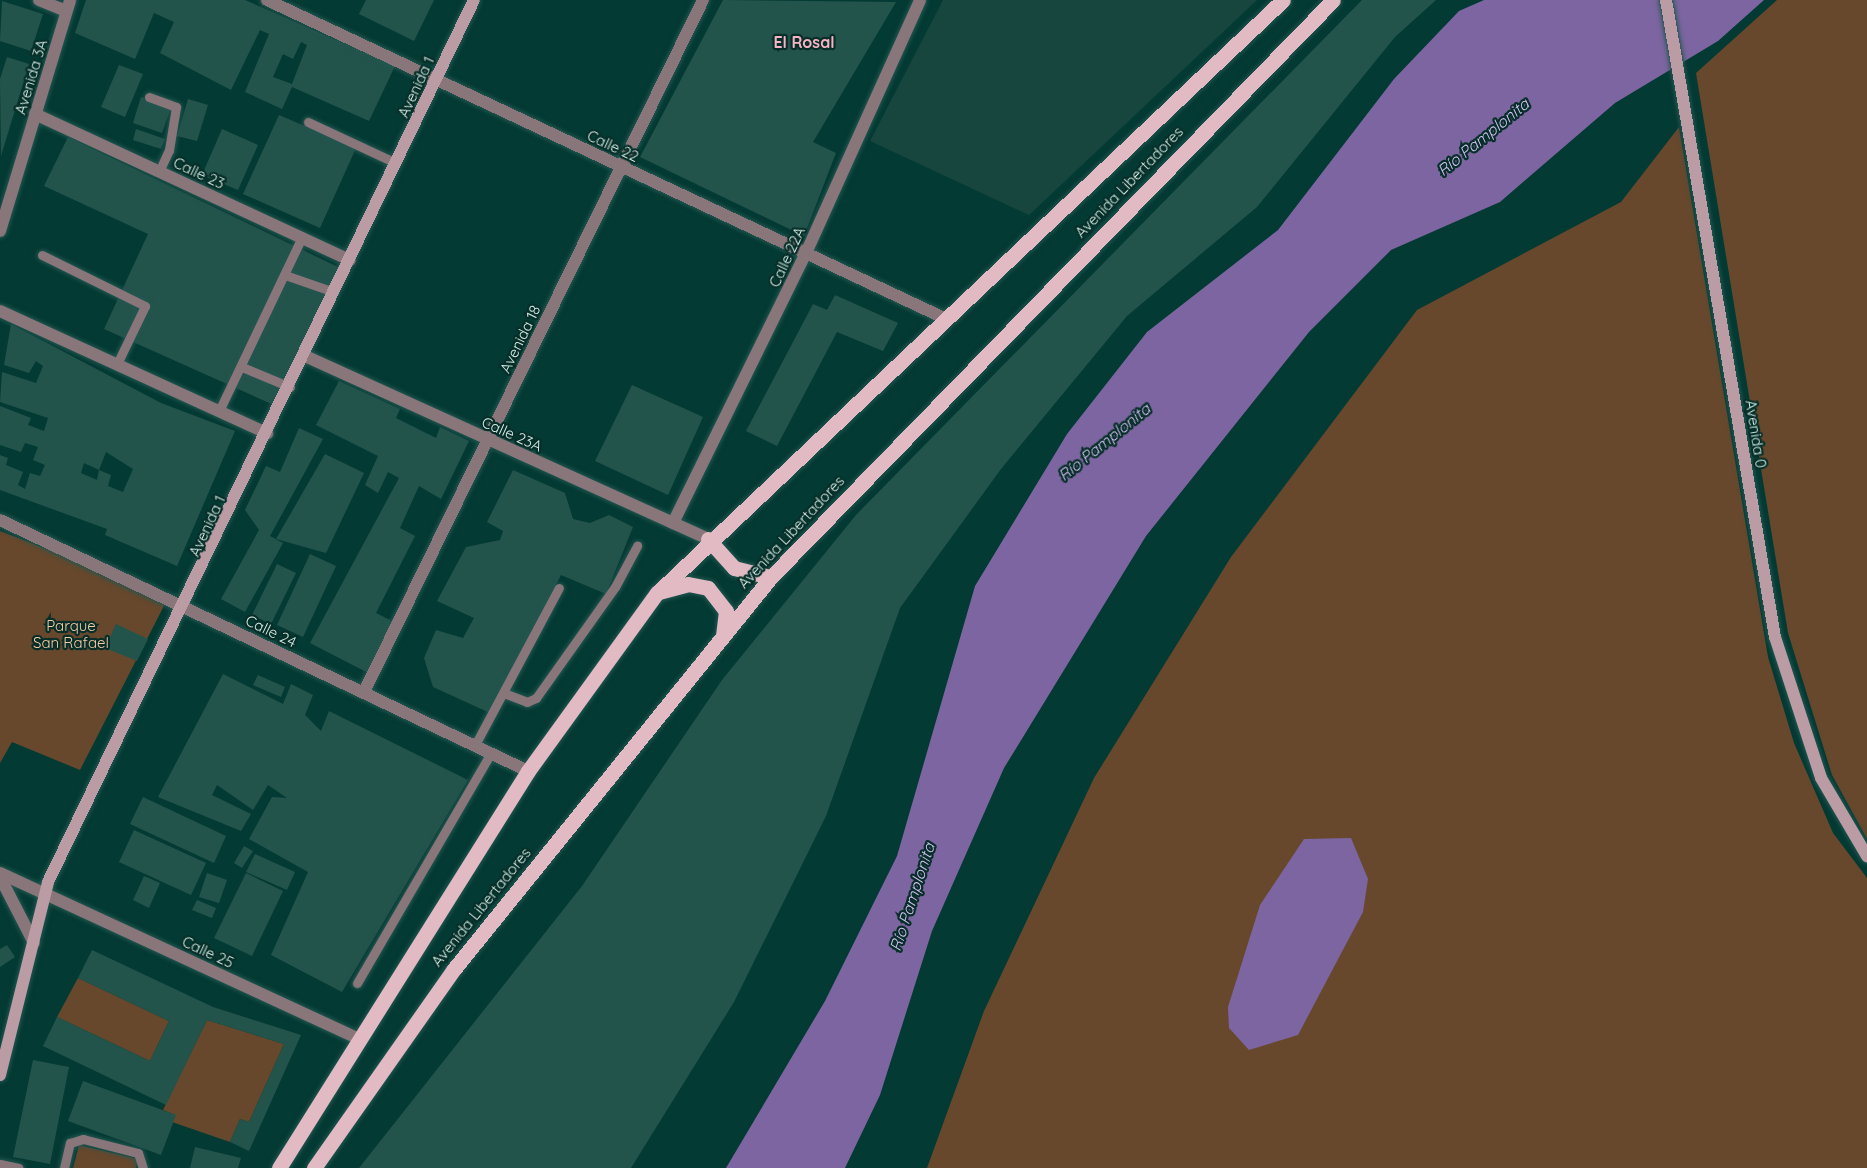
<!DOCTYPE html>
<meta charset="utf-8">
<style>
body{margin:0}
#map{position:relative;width:1867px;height:1168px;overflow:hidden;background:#033a33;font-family:Quicksand,sans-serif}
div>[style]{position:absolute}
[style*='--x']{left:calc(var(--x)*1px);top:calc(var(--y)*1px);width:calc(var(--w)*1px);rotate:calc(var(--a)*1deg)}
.built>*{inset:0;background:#17463f}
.green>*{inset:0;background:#67482d}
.water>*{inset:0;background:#7c65a0}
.building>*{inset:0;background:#23544c}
.roads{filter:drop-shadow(0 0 2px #245650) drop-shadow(0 0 2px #245650)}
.lane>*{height:9px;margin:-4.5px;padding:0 4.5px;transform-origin:4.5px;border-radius:4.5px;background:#89767a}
.street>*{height:12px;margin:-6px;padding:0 6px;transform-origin:6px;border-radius:6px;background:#89767a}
.secondary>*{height:12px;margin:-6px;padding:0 6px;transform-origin:6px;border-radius:6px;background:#bb9ca4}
.primary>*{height:15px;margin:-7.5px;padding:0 7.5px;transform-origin:7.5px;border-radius:7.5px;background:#e1bac4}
span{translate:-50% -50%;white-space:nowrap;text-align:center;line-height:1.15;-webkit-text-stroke:4.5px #072e28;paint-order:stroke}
.street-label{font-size:15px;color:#d3ece7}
.park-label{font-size:15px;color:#f9cba4}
.neighbourhood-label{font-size:16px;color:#f6b4c5;font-weight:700}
.water-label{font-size:16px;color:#d6c3f7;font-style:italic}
</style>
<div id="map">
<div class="built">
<div style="clip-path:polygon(943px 0,1257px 0,1029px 215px,870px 141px)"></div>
</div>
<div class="green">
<div style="clip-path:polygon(1777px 0,1867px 0,1867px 839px,1832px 775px,1788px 633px,1696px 73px)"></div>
<div style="clip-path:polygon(1679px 127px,1768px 657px,1794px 743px,1833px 833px,1867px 878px,1867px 1168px,927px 1168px,984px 1011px,1094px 778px,1231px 557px,1417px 310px,1621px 202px)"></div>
<div style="clip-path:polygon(0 531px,169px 596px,80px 770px,12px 742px,0 763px)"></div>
<div style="clip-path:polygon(78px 978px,169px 1021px,150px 1061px,57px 1017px)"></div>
<div style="clip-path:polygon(207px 1020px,284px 1044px,249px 1122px,240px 1119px,230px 1142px,172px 1122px,175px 1115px,163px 1110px)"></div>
<div style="clip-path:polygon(79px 1145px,138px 1159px,136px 1168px,73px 1168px)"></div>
</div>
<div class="water">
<div style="clip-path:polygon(1484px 0,1764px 0,1718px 41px,1615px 103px,1500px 202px,1391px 250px,1309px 332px,1146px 536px,1004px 768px,932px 931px,880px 1095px,845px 1168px,726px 1168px,825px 1001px,897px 856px,975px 586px,1067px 434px,1147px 332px,1278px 230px,1394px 79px,1459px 11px)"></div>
<div style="clip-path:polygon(1351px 838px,1368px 879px,1363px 912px,1298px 1035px,1249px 1050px,1229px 1028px,1228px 1007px,1260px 905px,1304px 839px)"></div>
</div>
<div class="building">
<div style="clip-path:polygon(evenodd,86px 0,245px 0,395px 66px,369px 121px,292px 87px,282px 109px,245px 92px,269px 34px,260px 30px,231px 90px,160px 53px,174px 22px,154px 13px,135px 59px,75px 33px,86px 0,301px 42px,307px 45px,292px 84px,273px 77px,283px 54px,293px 59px,301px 42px)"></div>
<div style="clip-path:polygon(366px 0,434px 0,414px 41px,359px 14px)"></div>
<div style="clip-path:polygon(723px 0,896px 2px,813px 142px,836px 153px,804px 236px,640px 157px)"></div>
<div style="clip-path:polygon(1362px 0,1436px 0,1395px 37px,1257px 207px,1127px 316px,1001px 469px,900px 608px,826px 816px,734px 1002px,631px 1168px,359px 1168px,582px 886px,722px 680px,856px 515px)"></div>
<div style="clip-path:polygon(2px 1px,43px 14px,31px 51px,0 41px)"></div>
<div style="clip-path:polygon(7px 57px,29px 64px,1px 156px,0 79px)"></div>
<div style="clip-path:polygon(119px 65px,143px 74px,125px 117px,101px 107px)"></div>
<div style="clip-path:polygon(141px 97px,171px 108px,162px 133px,133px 123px)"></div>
<div style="clip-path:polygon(188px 99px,208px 105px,197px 141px,177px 136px)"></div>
<div style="clip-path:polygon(279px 115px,356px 148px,320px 228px,243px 194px)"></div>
<div style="clip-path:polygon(136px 129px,165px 139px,161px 149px,133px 140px)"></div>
<div style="clip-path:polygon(222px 129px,258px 145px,238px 190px,202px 175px)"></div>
<div style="clip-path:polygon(68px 137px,338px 267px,276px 406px,104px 329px,148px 234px,44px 186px)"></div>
<div style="clip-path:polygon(835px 295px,898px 323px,883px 351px,837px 332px,777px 446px,746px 431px,813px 304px,827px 310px)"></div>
<div style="clip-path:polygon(evenodd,11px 324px,161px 403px,235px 431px,177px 566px,105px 535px,107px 529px,0 490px,0 455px,8px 458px,6px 465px,23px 472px,18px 485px,25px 489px,30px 473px,40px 476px,45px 465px,33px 460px,38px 447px,25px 443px,21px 452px,0 445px,0 406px,31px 418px,28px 425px,44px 431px,48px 418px,0 402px,2px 372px,36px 383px,43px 366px,36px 361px,29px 373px,4px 365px,11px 324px,106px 452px,133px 469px,123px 492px,108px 486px,111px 475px,99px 470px,97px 480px,81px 473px,84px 463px,99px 470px,106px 452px)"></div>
<div style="clip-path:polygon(339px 381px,400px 409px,396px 418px,436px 438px,440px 427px,469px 441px,441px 499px,419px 486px,400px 528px,415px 536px,376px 613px,398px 624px,372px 675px,310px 643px,399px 478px,388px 472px,378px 493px,365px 485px,378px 456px,316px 425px)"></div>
<div style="clip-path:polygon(632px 385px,703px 417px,668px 495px,595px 461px)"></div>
<div style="clip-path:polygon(299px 428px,323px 439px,270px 536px,283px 543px,245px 612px,221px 599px,259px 530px,245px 510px,266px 466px,280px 472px)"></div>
<div style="clip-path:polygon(325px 454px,364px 473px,326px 553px,276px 539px)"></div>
<div style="clip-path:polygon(513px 470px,565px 493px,573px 519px,590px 523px,609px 515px,633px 527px,606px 594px,561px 575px,490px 713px,433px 687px,424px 658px,436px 630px,463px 638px,474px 618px,437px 601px,466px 547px,500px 540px,503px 531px,487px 522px)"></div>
<div style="clip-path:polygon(310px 554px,336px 566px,303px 637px,277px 625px)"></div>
<div style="clip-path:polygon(277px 564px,296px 573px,271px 624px,252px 615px)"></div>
<div style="clip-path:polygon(116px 624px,148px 639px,137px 661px,105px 648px)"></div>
<div style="clip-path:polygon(223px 674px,283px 704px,291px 684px,313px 695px,305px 715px,321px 731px,329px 711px,468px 780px,342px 992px,271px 955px,308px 872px,249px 839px,272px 797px,287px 798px,268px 785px,253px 810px,217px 785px,212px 795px,251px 814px,241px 831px,158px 797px)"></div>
<div style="clip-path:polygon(258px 675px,285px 687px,281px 697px,253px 685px)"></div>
<div style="clip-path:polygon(143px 797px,226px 836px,214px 863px,130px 824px)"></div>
<div style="clip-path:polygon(134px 830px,206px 863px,191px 895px,119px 862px)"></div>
<div style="clip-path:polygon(244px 846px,253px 851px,242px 868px,234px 863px)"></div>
<div style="clip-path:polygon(255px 854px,295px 872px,287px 890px,246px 872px)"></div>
<div style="clip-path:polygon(207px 873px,227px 880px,219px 903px,199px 897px)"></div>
<div style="clip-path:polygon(246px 873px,283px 891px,252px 956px,214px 938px)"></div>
<div style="clip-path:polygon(144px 876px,160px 883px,149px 908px,133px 900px)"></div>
<div style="clip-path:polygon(197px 900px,216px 908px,212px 918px,192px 910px)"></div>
<div style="clip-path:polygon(7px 945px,15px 957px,0 967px,0 949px)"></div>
<div style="clip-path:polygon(92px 950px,213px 1007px,301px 1035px,249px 1151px,230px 1142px,240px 1119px,249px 1122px,284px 1044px,207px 1020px,166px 1105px,43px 1046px,57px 1017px,150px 1061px,169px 1021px,78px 978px)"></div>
<div style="clip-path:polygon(33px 1060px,69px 1067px,50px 1164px,13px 1157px)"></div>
<div style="clip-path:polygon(83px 1081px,176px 1115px,161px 1155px,68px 1121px)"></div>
<div style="clip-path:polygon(195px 1147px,241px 1158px,238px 1168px,190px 1168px)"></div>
</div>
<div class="roads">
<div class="lane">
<div style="--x:149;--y:97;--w:29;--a:20"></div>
<div style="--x:176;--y:107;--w:44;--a:99.2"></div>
<div style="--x:169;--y:150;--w:23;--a:115"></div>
<div style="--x:308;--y:122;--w:97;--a:25"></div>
<div style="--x:42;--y:255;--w:115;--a:26.3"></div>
<div style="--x:145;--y:306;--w:64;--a:115.8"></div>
<div style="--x:285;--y:275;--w:52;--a:19.1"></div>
<div style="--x:242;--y:367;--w:52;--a:22.6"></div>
<div style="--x:219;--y:411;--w:193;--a:-64.5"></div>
<div style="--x:504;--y:693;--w:25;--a:21"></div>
<div style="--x:527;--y:702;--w:10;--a:-24"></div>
<div style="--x:536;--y:698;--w:136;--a:-54.6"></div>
<div style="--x:615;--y:587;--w:47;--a:-61.8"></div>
<div style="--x:475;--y:745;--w:178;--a:-61.9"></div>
<div style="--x:357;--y:983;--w:266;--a:-59.8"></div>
<div style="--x:0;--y:1164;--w:19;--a:12"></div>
<div style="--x:64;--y:1168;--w:26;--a:-77"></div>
<div style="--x:70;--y:1143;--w:14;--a:-17"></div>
<div style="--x:83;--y:1139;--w:57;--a:14.3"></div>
<div style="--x:138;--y:1153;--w:16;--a:72"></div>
</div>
<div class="street">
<div style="--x:39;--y:0;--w:29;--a:22"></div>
<div style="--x:267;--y:0;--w:750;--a:25.16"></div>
<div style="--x:35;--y:114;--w:347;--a:24.9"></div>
<div style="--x:0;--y:231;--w:241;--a:-73.1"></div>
<div style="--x:0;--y:311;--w:294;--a:24.6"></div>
<div style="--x:305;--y:356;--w:443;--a:24.4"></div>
<div style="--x:0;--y:520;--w:585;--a:25.43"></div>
<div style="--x:673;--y:523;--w:301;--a:-63.8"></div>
<div style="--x:806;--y:253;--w:277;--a:-65.7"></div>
<div style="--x:364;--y:692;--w:771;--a:-63.9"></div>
<div style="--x:0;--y:873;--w:396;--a:24.8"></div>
<div style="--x:0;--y:877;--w:74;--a:62.7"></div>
</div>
<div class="secondary">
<div style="--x:1666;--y:0;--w:646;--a:80.29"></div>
<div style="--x:1775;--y:637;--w:148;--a:71.9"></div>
<div style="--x:1821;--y:778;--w:91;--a:59.5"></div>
<div style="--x:0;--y:1075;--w:199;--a:-76"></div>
<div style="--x:48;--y:882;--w:979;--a:-64.22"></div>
</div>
<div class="primary">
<div style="--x:708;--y:539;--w:39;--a:48"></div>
<div style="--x:734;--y:568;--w:38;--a:14"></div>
<div style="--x:659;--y:592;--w:30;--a:-15"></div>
<div style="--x:688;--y:584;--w:20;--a:11"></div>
<div style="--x:708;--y:588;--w:29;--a:52"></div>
<div style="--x:726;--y:611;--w:24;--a:97"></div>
<div style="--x:279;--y:1168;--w:469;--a:-57.9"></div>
<div style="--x:528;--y:771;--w:220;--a:-54.1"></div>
<div style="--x:657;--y:593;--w:862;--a:-43.45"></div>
<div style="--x:314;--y:1168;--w:243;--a:-54.9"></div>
<div style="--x:454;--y:969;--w:504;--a:-51.04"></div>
<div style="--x:771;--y:577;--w:805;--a:-45.75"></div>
</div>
</div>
<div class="street-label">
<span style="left:31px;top:77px;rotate:-73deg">Avenida 3A</span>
<span style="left:416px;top:87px;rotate:-65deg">Avenida 1</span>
<span style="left:613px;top:146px;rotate:25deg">Calle 22</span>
<span style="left:199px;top:173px;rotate:25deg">Calle 23</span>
<span style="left:1129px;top:182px;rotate:-46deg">Avenida Libertadores</span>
<span style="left:787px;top:257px;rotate:-65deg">Calle 22A</span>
<span style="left:520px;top:339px;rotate:-64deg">Avenida 18</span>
<span style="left:512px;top:434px;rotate:24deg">Calle 23A</span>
<span style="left:1756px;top:434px;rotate:81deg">Avenida 0</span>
<span style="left:207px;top:526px;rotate:-65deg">Avenida 1</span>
<span style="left:791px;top:532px;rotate:-47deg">Avenida Libertadores</span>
<span style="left:271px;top:631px;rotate:26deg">Calle 24</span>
<span style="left:481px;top:907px;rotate:-51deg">Avenida Libertadores</span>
<span style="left:208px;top:952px;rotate:25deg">Calle 25</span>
</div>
<div class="park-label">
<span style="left:71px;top:634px">Parque<br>San Rafael</span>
</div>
<div class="neighbourhood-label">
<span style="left:804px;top:42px">El Rosal</span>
</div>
<div class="water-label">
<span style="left:1483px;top:137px;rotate:-39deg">Río Pamplonita</span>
<span style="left:1104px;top:442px;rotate:-39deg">Río Pamplonita</span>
<span style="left:912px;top:897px;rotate:-72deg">Río Pamplonita</span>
</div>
</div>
